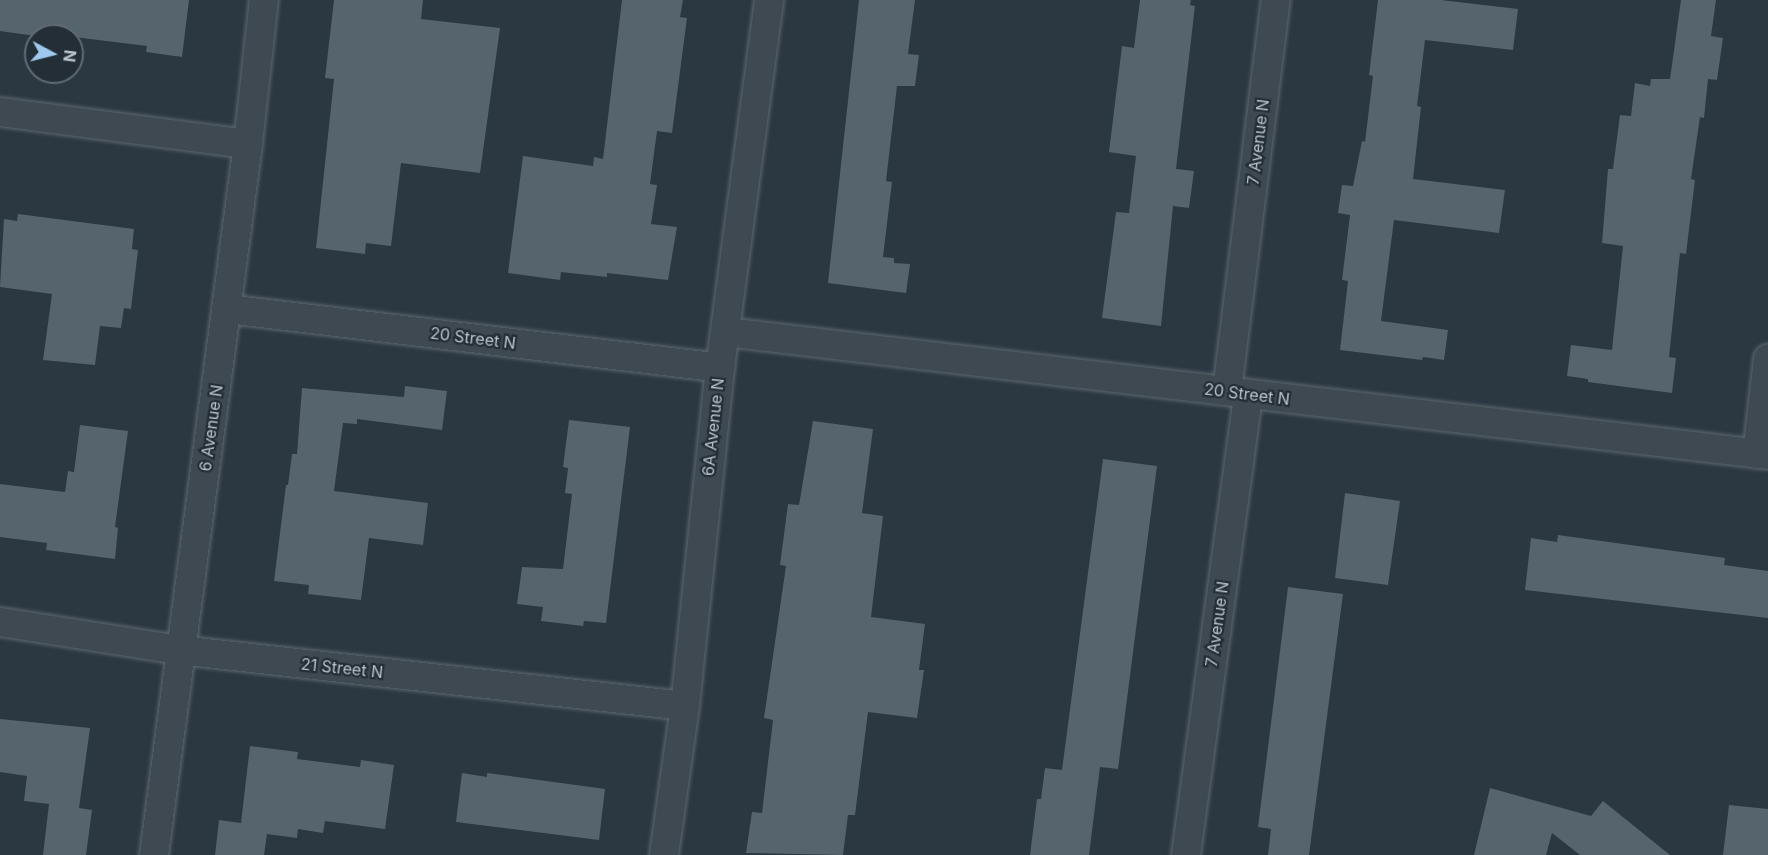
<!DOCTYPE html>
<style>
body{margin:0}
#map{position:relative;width:1768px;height:855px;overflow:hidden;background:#2b3741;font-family:Inter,sans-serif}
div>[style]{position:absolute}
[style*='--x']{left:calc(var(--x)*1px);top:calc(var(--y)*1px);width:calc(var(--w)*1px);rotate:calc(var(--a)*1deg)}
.building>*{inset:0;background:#56646d}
.roads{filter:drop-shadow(0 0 2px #5d676e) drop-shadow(0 0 2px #5d676e)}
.street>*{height:28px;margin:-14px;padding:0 14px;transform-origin:14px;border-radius:14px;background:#3f4951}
span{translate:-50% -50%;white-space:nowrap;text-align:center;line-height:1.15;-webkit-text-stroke:4.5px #232e36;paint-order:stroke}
.street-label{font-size:16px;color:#bcc4cb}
.north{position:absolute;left:24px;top:24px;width:60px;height:60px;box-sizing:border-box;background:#232e36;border:2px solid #606a72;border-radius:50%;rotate:97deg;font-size:16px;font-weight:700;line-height:24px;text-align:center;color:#bcc4cb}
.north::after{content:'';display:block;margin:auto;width:21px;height:27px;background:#9ec8ed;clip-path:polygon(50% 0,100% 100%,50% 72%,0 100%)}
</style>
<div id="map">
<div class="building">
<div style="clip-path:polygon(0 0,189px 0,182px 57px,146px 52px,147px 46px,74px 37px,73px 41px,72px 36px,36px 36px,0 31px)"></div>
<div style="clip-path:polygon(334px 0,423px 0,421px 19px,500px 28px,480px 173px,401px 163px,391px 246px,366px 243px,365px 254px,316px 248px,334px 79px,325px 78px)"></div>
<div style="clip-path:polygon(622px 0,683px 0,680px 17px,687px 18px,672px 133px,657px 131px,650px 184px,657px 185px,651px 224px,677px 227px,668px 280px,607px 273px,607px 277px,561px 272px,560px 280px,508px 273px,523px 156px,593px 166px,594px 157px,603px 159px)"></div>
<div style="clip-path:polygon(859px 0,915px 0,908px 54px,919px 55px,915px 86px,897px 86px,886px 181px,892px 182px,883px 257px,894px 258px,894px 263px,910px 264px,906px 293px,828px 283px)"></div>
<div style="clip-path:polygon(1140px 0,1191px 0,1190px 5px,1195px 6px,1176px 169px,1194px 171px,1189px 208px,1173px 206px,1161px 326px,1102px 318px,1116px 212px,1129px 213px,1136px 156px,1109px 152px,1122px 46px,1134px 48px)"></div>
<div style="clip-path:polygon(1378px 0,1441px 0,1518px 9px,1513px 50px,1425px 40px,1417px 106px,1421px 107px,1413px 179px,1505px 190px,1499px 233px,1394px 220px,1381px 321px,1448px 330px,1444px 360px,1423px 357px,1422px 360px,1340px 350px,1348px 281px,1342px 280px,1350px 215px,1338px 213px,1342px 185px,1353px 186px,1362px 141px,1365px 142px,1373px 76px,1369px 75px)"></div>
<div style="clip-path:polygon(1681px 0,1716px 0,1711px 36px,1723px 38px,1717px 80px,1708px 79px,1704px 118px,1700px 117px,1691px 179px,1695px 180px,1686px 254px,1680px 253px,1669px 357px,1676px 358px,1672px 393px,1588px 382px,1588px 379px,1567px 376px,1571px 345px,1612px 350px,1623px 246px,1602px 243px,1608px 169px,1613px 169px,1620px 115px,1631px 116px,1635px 83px,1650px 86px,1651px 79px,1670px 79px)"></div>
<div style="clip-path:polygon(18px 214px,134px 229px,132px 249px,138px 250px,131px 309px,124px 308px,121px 328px,100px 326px,95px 365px,43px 360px,52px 294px,0 287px,4px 219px,17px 221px)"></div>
<div style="clip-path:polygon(405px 386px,447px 391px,442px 430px,357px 419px,357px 424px,343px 423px,334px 491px,428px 503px,423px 545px,369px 538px,361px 600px,308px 594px,309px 585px,274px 581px,286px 485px,288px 485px,292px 454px,297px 454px,302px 388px,404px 397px)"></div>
<div style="clip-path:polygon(569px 420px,630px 427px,606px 623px,584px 621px,583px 626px,541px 621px,543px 607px,517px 604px,522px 567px,563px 569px,572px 494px,565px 493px,568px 468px,563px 467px)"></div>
<div style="clip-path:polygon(813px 421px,873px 429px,862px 513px,883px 516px,871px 617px,925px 624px,919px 670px,924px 670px,917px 718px,868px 712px,855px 815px,848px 815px,843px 855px,746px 853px,752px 812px,762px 813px,773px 720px,764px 718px,786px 566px,780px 565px,788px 504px,799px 505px)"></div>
<div style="clip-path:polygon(80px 425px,128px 431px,115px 527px,118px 528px,115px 559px,46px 550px,47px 543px,0 537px,0 484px,65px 492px,68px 471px,74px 472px)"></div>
<div style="clip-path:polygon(1103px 459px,1157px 466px,1118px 769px,1100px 767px,1089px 855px,1030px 855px,1037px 799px,1041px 799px,1045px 768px,1062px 770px)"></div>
<div style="clip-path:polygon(1345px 493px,1400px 501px,1388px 585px,1335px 578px)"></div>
<div style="clip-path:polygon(1558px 535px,1725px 558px,1724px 565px,1768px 571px,1768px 618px,1525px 590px,1531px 538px,1557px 542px)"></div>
<div style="clip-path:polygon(1288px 587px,1343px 594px,1309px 855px,1268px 855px,1271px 829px,1258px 827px)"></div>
<div style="clip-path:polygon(0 719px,90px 728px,79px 808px,92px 810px,86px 855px,43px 855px,49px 804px,24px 801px,27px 776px,0 772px)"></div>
<div style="clip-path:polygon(250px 746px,298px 752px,297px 759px,360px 767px,361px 760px,394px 765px,385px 829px,325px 821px,323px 833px,298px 829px,297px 838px,267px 834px,264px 855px,215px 855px,219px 820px,241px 823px)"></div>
<div style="clip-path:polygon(462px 773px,487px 777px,487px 773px,605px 789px,599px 840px,456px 822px)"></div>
<div style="clip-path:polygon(1490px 788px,1591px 816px,1603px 801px,1670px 855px,1580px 855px,1552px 833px,1546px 855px,1474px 855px)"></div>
<div style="clip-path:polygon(1729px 805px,1768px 809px,1768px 855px,1723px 855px)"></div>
</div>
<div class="roads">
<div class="street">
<div style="--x:0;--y:112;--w:250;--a:7.4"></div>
<div style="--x:227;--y:309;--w:497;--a:6.8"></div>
<div style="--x:726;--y:332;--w:1049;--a:6.73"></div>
<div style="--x:1227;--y:391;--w:394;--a:-82.9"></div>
<div style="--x:1757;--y:454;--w:96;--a:-83.4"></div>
<div style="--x:0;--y:622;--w:181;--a:8.9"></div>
<div style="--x:179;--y:650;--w:509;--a:6.32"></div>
<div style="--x:154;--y:855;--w:717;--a:-82.47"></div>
<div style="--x:248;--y:144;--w:145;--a:-83.7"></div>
<div style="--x:664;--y:855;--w:150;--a:-82"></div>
<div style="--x:685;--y:706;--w:340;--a:-84.1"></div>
<div style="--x:720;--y:368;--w:371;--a:-82.4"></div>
<div style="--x:1186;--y:855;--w:465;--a:-82.3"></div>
</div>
</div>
<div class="street-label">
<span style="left:1258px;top:142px;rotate:-83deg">7 Avenue N</span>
<span style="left:473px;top:338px;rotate:7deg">20 Street N</span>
<span style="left:1247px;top:394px;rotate:7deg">20 Street N</span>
<span style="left:713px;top:427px;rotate:-84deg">6A Avenue N</span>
<span style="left:211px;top:428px;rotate:-82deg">6 Avenue N</span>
<span style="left:1217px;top:624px;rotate:-82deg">7 Avenue N</span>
<span style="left:342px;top:668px;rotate:6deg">21 Street N</span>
</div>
<div class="north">N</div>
</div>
